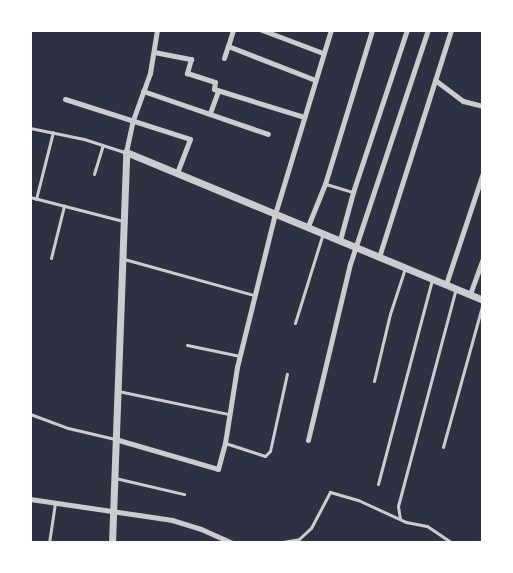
<!DOCTYPE html>
<style>
body{margin:0}
#map{position:relative;width:513px;height:573px;overflow:hidden;background:#2d3142;font-family:"Public Sans",sans-serif}
div>[style]{position:absolute}
[style*='--x']{left:calc(var(--x)*1px);top:calc(var(--y)*1px);width:calc(var(--w)*1px);rotate:calc(var(--a)*1deg)}
.service>*{height:3px;margin:-1.5px;padding:0 1.5px;transform-origin:1.5px;border-radius:1.5px;background:#caccd0}
.minor>*{height:5px;margin:-2.5px;padding:0 2.5px;transform-origin:2.5px;border-radius:2.5px;background:#caccd0}
.tertiary>*{height:7px;margin:-3.5px;padding:0 3.5px;transform-origin:3.5px;border-radius:3.5px;background:#caccd0}
span{translate:-50% -50%;white-space:nowrap;text-align:center;line-height:1.15;-webkit-text-stroke:4.5px #fff;paint-order:stroke}
.frame{position:absolute;inset:0;border:32px solid #fff;pointer-events:none}
</style>
<div id="map">
<div class="service">
<div style="--x:30;--y:128;--w:55;--a:11.5"></div>
<div style="--x:84;--y:139;--w:42;--a:18"></div>
<div style="--x:94;--y:174;--w:30;--a:-73"></div>
<div style="--x:326;--y:184;--w:28;--a:17"></div>
<div style="--x:30;--y:197;--w:96;--a:14.5"></div>
<div style="--x:36;--y:199;--w:69;--a:-75.8"></div>
<div style="--x:51;--y:258;--w:54;--a:-76"></div>
<div style="--x:124;--y:259;--w:135;--a:15.5"></div>
<div style="--x:295;--y:323;--w:94;--a:-72.7"></div>
<div style="--x:187;--y:345;--w:54;--a:11.7"></div>
<div style="--x:374;--y:381;--w:69;--a:-76.6"></div>
<div style="--x:390;--y:314;--w:48;--a:-71.9"></div>
<div style="--x:118;--y:391;--w:112;--a:11.8"></div>
<div style="--x:30;--y:414;--w:40;--a:20.2"></div>
<div style="--x:68;--y:428;--w:48;--a:13.2"></div>
<div style="--x:225;--y:443;--w:42;--a:18"></div>
<div style="--x:265;--y:456;--w:7;--a:-45"></div>
<div style="--x:270;--y:451;--w:79;--a:-77.6"></div>
<div style="--x:443;--y:447;--w:149;--a:-74.5"></div>
<div style="--x:115;--y:478;--w:71;--a:13.1"></div>
<div style="--x:378;--y:484;--w:211;--a:-75.2"></div>
<div style="--x:400;--y:519;--w:13;--a:-99"></div>
<div style="--x:398;--y:506;--w:226;--a:-75.1"></div>
<div style="--x:49;--y:543;--w:40;--a:-81.5"></div>
<div style="--x:277;--y:543;--w:22;--a:-10"></div>
<div style="--x:299;--y:539;--w:16;--a:-43"></div>
<div style="--x:311;--y:528;--w:41;--a:-62.2"></div>
<div style="--x:330;--y:492;--w:29;--a:16"></div>
<div style="--x:358;--y:500;--w:53;--a:24.6"></div>
<div style="--x:406;--y:522;--w:21;--a:11"></div>
<div style="--x:427;--y:526;--w:30;--a:34"></div>
</div>
<div class="minor">
<div style="--x:233;--y:30;--w:17;--a:107"></div>
<div style="--x:228;--y:46;--w:93;--a:21.3"></div>
<div style="--x:262;--y:30;--w:65;--a:20.7"></div>
<div style="--x:154;--y:52;--w:38;--a:11"></div>
<div style="--x:191;--y:59;--w:15;--a:106"></div>
<div style="--x:187;--y:73;--w:29;--a:18"></div>
<div style="--x:215;--y:82;--w:7;--a:98"></div>
<div style="--x:214;--y:89;--w:94;--a:17.3"></div>
<div style="--x:224;--y:58;--w:13;--a:-72"></div>
<div style="--x:435;--y:80;--w:35;--a:37"></div>
<div style="--x:463;--y:101;--w:21;--a:14"></div>
<div style="--x:143;--y:91;--w:132;--a:19"></div>
<div style="--x:65;--y:99;--w:131;--a:17.7"></div>
<div style="--x:190;--y:139;--w:36;--a:111"></div>
<div style="--x:210;--y:113;--w:23;--a:-70"></div>
<div style="--x:126;--y:152;--w:33;--a:-78"></div>
<div style="--x:133;--y:120;--w:50;--a:-70.1"></div>
<div style="--x:150;--y:73;--w:44;--a:-80.8"></div>
<div style="--x:308;--y:226;--w:45;--a:-68"></div>
<div style="--x:325;--y:184;--w:161;--a:-73"></div>
<div style="--x:340;--y:240;--w:50;--a:-74.8"></div>
<div style="--x:353;--y:192;--w:171;--a:-71.6"></div>
<div style="--x:379;--y:257;--w:238;--a:-72.4"></div>
<div style="--x:446;--y:284;--w:117;--a:-71.6"></div>
<div style="--x:470;--y:294;--w:38;--a:-70"></div>
<div style="--x:115;--y:439;--w:107;--a:16.2"></div>
<div style="--x:218;--y:469;--w:27;--a:-75"></div>
<div style="--x:225;--y:443;--w:77;--a:-81"></div>
<div style="--x:237;--y:367;--w:158;--a:-76.1"></div>
<div style="--x:275;--y:214;--w:192;--a:-73.1"></div>
<div style="--x:308;--y:440;--w:181;--a:-76.6"></div>
<div style="--x:350;--y:264;--w:247;--a:-71.6"></div>
<div style="--x:30;--y:499;--w:144;--a:8.4"></div>
<div style="--x:172;--y:520;--w:30;--a:17"></div>
<div style="--x:201;--y:529;--w:35;--a:24"></div>
</div>
<div class="tertiary">
<div style="--x:112;--y:543;--w:391;--a:-87.9"></div>
<div style="--x:126;--y:152;--w:386;--a:22.5"></div>
</div>
<div class="frame"></div>
</div>
